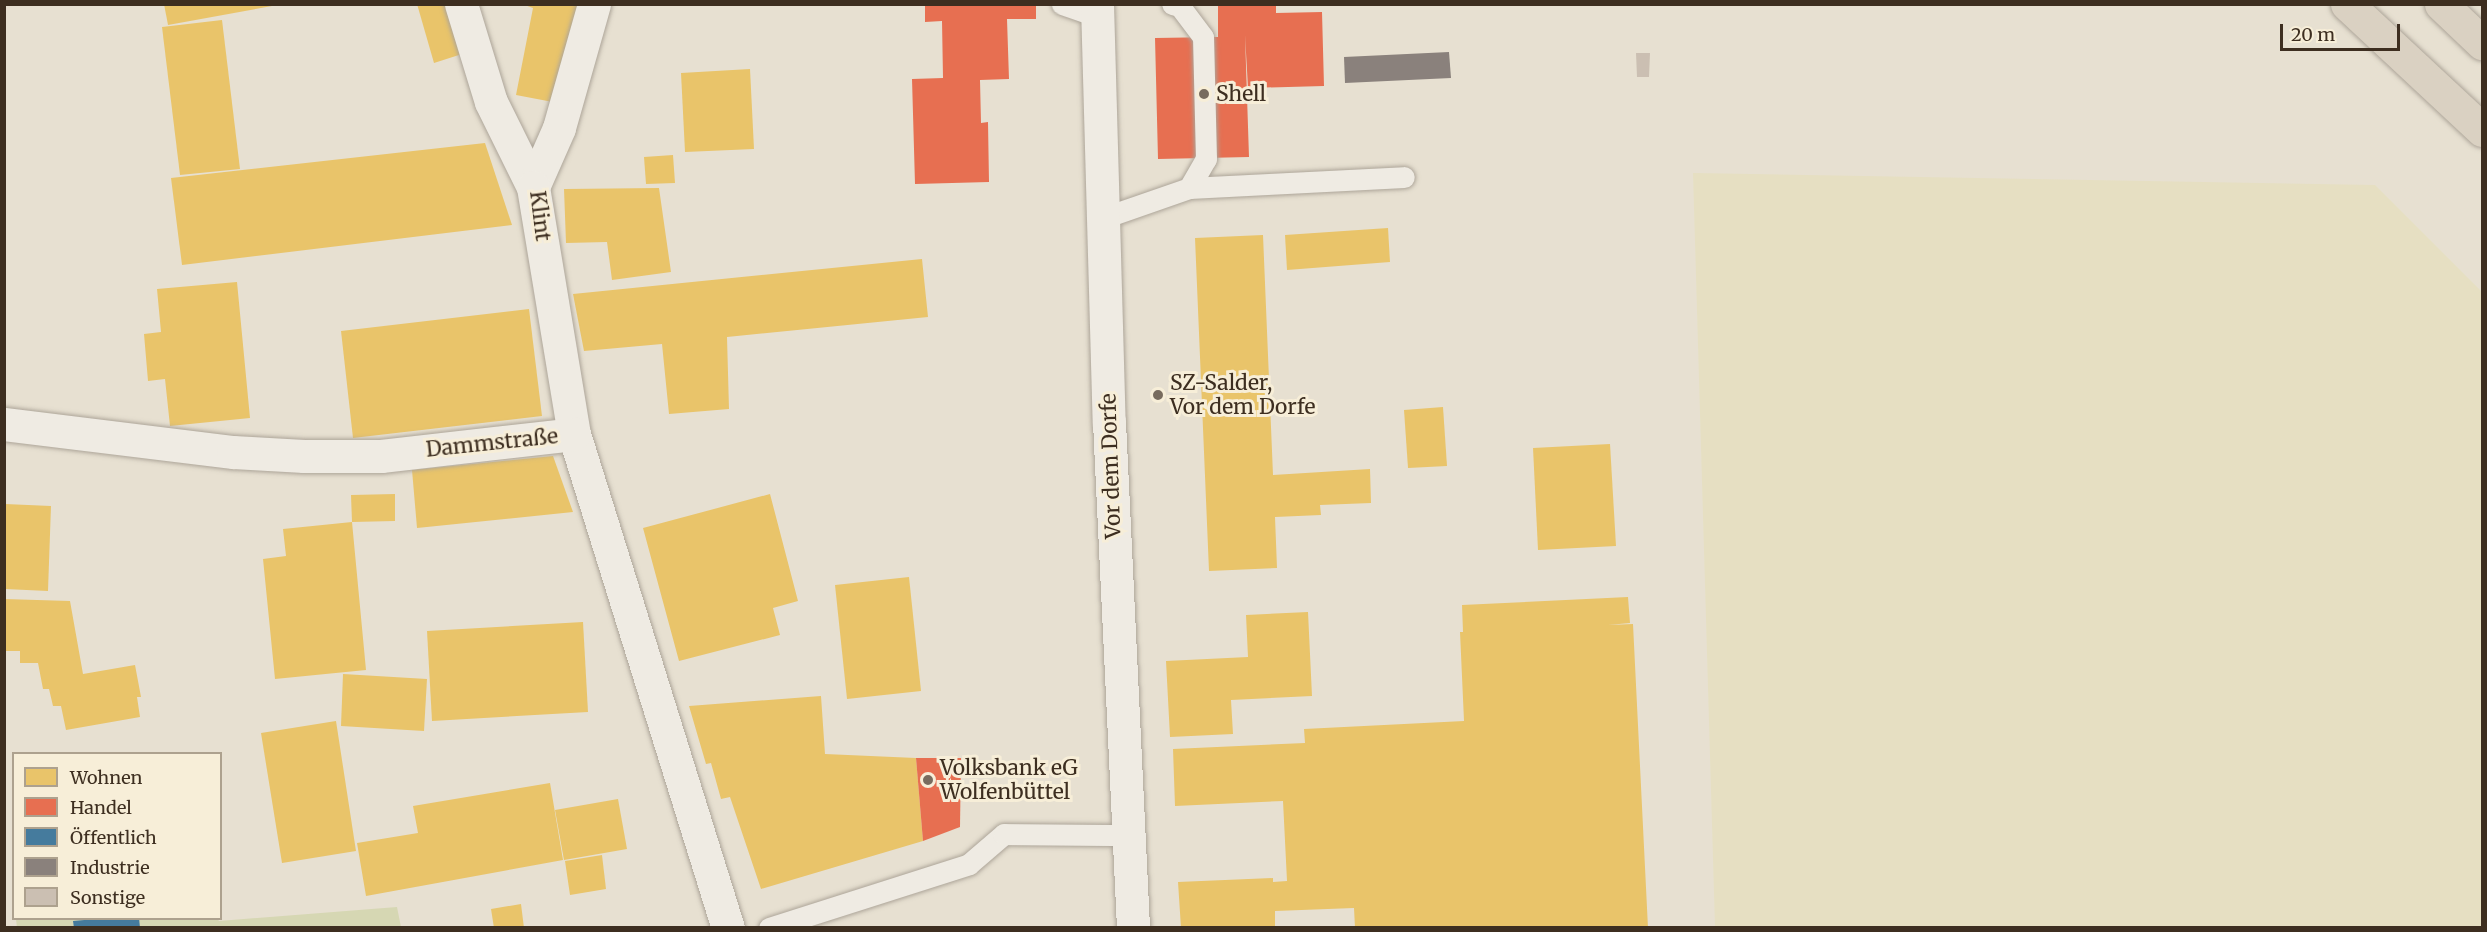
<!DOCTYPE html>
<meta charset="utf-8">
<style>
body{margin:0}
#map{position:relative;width:2487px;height:932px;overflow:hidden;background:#e7e0d1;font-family:Merriweather,serif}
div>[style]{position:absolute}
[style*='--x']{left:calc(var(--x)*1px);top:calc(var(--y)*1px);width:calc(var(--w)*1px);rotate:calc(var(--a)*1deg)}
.farmland>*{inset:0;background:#e6dfc2}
.green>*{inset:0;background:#d6d7b3}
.homes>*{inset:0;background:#e9c46a}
.shops>*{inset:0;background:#e76f51}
.public>*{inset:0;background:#457b9d}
.industry>*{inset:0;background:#8a817c}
.building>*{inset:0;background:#cbbfb2}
.roads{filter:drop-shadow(0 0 2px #ada599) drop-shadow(0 0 2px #ada599)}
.lane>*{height:21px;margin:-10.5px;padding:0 10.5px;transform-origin:10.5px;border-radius:10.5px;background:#efebe3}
.street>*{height:33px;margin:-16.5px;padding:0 16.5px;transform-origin:16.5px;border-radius:16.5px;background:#efebe3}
.secondary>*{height:33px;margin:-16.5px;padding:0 16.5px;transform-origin:16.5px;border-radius:16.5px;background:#efebe3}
.highway>*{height:33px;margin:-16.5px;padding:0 16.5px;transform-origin:16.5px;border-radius:16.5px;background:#dad1c2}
.dots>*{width:16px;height:16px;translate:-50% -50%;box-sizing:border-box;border:3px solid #f7eed8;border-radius:50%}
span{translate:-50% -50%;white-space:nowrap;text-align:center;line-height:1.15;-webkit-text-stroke:6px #f7eed8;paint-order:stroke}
.poi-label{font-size:21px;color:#3d2e20}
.left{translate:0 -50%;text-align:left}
.street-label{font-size:21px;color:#3d2e20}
.frame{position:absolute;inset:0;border:6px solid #3d2e20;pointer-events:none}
.legend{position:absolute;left:12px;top:752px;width:210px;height:168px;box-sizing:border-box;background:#f7eed8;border:2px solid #ada18e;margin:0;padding:8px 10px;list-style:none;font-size:18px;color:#3d2e20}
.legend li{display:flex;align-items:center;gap:12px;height:30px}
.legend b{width:30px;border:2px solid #ada18e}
.scale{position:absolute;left:2280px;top:24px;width:120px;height:27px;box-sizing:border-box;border:3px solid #3d2e20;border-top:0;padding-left:8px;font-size:18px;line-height:21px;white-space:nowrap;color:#3d2e20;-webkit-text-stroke:4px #f7eed8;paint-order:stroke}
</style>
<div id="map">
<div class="farmland">
<div style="clip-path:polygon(1693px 173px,2375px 185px,2482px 292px,2482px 927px,1715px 927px)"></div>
</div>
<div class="green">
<div style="clip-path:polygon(397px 907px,401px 927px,17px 928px,16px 919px,217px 918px,219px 921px)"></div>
</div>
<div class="homes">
<div style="clip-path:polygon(164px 4px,272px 4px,272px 6px,168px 25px)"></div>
<div style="clip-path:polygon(417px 4px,447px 4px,462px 54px,434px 63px)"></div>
<div style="clip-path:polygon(522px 4px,578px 4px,558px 103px,516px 95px,533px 8px)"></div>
<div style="clip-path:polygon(222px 20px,240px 169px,180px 175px,162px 27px)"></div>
<div style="clip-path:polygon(750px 69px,754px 149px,685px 152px,681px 73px)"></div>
<div style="clip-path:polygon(485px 143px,512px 225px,182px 265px,171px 178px)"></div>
<div style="clip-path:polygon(673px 155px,675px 183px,646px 184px,644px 157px)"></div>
<div style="clip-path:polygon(659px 188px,671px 272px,612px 280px,607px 242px,566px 243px,564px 189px)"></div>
<div style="clip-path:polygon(1388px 228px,1390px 262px,1287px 270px,1285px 235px)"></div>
<div style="clip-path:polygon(1263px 235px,1273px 475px,1370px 469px,1371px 503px,1320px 505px,1321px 515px,1275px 517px,1277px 568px,1209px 571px,1195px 238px)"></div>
<div style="clip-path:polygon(922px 259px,928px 317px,727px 337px,729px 409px,669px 414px,662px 344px,584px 351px,573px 294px)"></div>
<div style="clip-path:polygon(237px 282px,250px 418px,170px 426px,165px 379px,148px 381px,144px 334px,161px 332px,157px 289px)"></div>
<div style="clip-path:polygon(529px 309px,542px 416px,353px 438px,341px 331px)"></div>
<div style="clip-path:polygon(1443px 407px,1447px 466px,1408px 468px,1404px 410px)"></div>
<div style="clip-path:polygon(1610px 444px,1616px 546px,1538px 550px,1533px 448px)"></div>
<div style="clip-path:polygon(553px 456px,573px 512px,417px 528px,412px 470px)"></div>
<div style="clip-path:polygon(395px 494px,395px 521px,352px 522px,351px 495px)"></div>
<div style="clip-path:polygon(770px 494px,798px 601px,773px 608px,780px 635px,679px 661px,643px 528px)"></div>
<div style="clip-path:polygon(5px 504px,51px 506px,48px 591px,5px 589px)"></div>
<div style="clip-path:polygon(352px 522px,366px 670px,275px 679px,263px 559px,286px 556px,283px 529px)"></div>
<div style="clip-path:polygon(909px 577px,921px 691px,847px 699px,835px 585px)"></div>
<div style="clip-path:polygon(1628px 597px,1630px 623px,1608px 625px,1633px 624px,1648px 928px,1355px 928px,1354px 908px,1275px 911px,1275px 928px,1181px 928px,1178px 882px,1273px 878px,1273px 882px,1287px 881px,1283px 801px,1175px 806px,1173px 749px,1305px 743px,1304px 729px,1464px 721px,1460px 632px,1463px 632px,1462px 605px)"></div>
<div style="clip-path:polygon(4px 599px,70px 601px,83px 674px,135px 665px,141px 697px,137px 697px,140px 717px,66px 730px,61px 706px,53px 706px,49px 689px,43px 689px,38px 663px,20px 663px,20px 651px,4px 651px)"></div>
<div style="clip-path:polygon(1308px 612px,1312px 696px,1231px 700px,1233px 734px,1170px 737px,1166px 661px,1248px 657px,1246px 615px)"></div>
<div style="clip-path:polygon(583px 622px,588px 712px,432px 721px,427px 631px)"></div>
<div style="clip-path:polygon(343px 674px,427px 679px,424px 731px,341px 726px)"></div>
<div style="clip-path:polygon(821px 696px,825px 754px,916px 758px,923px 841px,761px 889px,730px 797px,721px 799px,711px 763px,706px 764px,689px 706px)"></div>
<div style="clip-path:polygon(336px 721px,356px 851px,282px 863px,261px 733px)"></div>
<div style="clip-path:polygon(550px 783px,563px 860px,366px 896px,357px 843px,418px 833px,413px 806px)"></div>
<div style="clip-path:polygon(618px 799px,627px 849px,564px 860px,555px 810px)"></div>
<div style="clip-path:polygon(602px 855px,606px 889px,570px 895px,565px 861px)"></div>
<div style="clip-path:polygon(521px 904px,524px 928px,494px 928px,491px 909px)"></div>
</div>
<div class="shops">
<div style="clip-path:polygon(925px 4px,1036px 4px,1036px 19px,1007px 19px,1009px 79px,980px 80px,981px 123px,988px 122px,989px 182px,915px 184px,912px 79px,943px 78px,942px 21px,925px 22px)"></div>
<div style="clip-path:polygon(1218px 4px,1276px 4px,1276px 13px,1322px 12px,1324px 86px,1248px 88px,1245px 35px,1249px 157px,1158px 159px,1155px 38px,1218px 37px)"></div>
<div style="clip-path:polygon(916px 758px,961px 758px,960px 827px,923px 841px)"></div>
</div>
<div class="public">
<div style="clip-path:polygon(107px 918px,139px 918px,140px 928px,74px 928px,73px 921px)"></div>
</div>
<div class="industry">
<div style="clip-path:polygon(1449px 52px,1451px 78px,1345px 83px,1344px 57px)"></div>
</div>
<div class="building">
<div style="clip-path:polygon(1636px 53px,1650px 53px,1649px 77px,1637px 77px)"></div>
</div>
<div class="roads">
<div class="lane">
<div style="--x:1062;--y:4;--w:37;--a:19"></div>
<div style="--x:1189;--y:188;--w:215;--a:-2.9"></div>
<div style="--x:1103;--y:218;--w:91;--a:-19.2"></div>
<div style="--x:1189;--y:188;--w:34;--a:-60"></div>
<div style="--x:1206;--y:159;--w:122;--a:-91.4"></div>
<div style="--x:1203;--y:37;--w:39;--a:-127"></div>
<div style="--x:1180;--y:6;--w:8;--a:-166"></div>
<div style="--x:769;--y:928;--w:210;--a:-17.7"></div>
<div style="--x:969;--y:864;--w:46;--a:-40.6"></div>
<div style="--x:1004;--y:834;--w:124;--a:0.5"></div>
</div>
<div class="street">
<div style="--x:461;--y:4;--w:102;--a:73"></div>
<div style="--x:491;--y:102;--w:95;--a:63.7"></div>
<div style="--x:594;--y:4;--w:129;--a:105.8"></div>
<div style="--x:559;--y:128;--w:64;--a:113.8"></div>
<div style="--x:533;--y:187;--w:250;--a:80.6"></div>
<div style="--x:574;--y:434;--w:517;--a:72.69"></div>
<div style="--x:4;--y:424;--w:231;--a:7"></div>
<div style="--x:233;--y:452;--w:71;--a:3.2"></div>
<div style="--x:304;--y:456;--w:77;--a:0"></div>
<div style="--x:381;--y:456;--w:194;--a:-6.5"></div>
</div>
<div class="secondary">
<div style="--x:1097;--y:4;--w:418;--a:88.4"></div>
<div style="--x:1109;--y:422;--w:507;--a:87.28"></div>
</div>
<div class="highway">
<div style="--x:2347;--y:4;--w:185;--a:43"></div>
<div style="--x:2441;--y:4;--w:57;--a:43.6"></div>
</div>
</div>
<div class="dots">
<div style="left:1204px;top:94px;background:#786c5e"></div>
<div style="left:1158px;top:395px;background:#786c5e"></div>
<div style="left:928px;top:780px;background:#786c5e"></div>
</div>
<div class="poi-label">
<span class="left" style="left:1216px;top:94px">Shell</span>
<span class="left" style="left:1170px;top:395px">SZ-Salder,<br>Vor dem Dorfe</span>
<span class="left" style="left:940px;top:780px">Volksbank eG<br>Wolfenbüttel</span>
</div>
<div class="street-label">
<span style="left:540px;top:216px;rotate:83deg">Klint</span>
<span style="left:492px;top:443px;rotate:-6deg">Dammstraße</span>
<span style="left:1111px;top:466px;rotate:-92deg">Vor dem Dorfe</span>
</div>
<div class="frame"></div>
<ul class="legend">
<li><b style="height:16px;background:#e9c46a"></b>Wohnen</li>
<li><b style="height:16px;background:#e76f51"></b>Handel</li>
<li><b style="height:16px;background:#457b9d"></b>Öffentlich</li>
<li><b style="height:16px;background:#8a817c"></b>Industrie</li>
<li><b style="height:16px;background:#cbbfb2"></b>Sonstige</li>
</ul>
<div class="scale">20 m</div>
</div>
